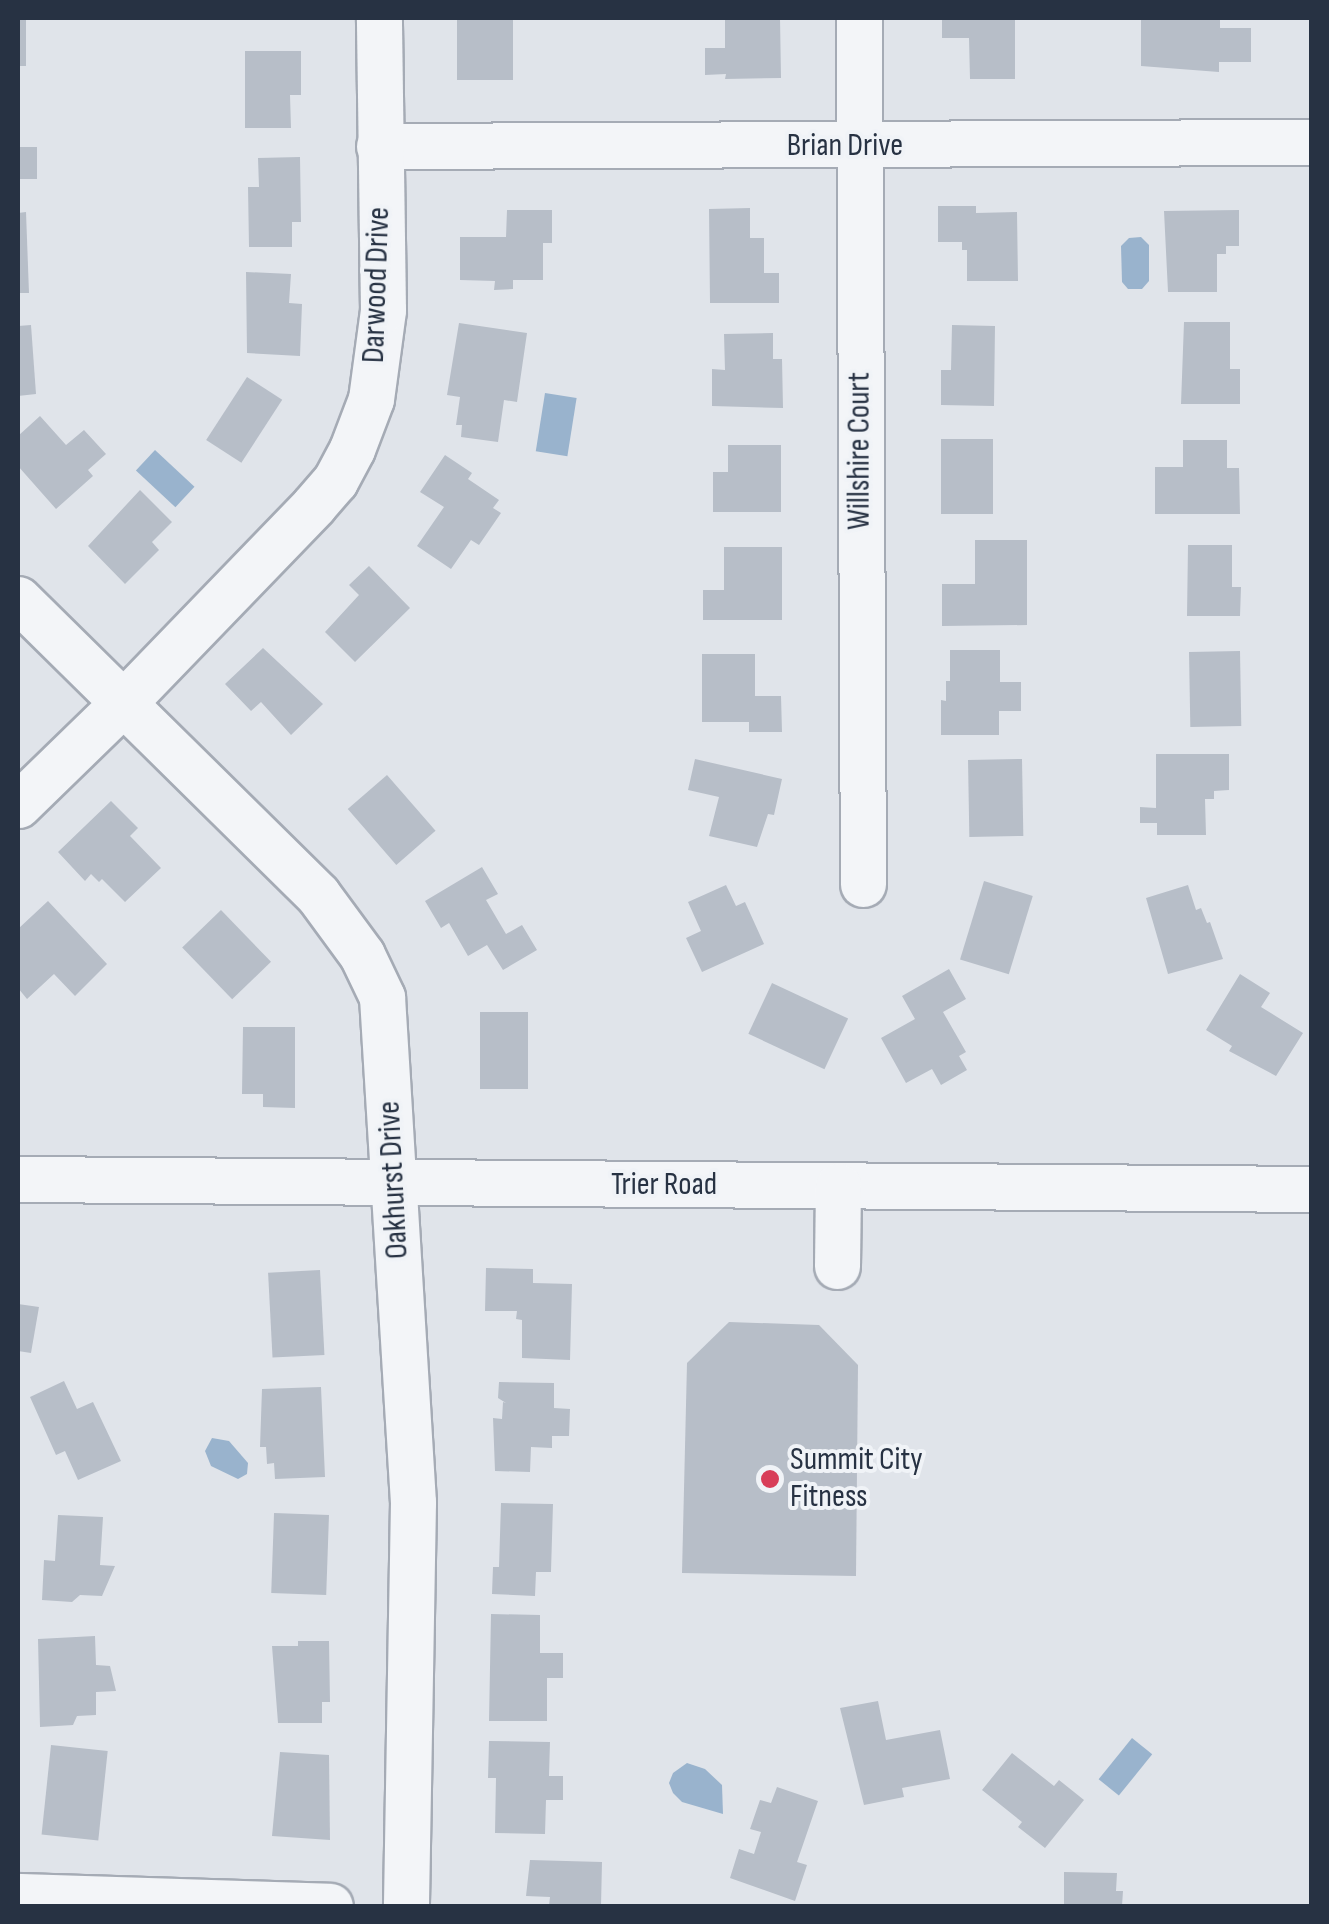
<!DOCTYPE html>
<html>
<head>
<meta charset="utf-8">
<style>
	body { margin:0 }
	#map { position:relative; width:1329px; height:1924px; overflow:hidden; background:#e0e4ea; font-family:"Sofia Sans Condensed",sans-serif }
	div>[style] { position:absolute }
	[style*='--x'] { left:calc(var(--x)*1px); top:calc(var(--y)*1px); width:calc(var(--w)*1px); rotate:calc(var(--a)*1deg) }
	.water>* { inset:0; background:#99b3cd; transform-origin:0 0 }
	.building>* { inset:0; background:#b7bec8; transform-origin:0 0 }
	.roads { filter:drop-shadow(2px 0 #a5abb5) drop-shadow(-2px 0 #a5abb5) drop-shadow(0 2px #a5abb5) drop-shadow(0 -2px #a5abb5) }
	.minor>* { height:45px; margin:-22.5px; padding:0 22.5px; transform-origin:22.5px; border-radius:22.5px; background:#f3f5f8 }
	.dots>* { width:28px; height:28px; translate:-50% -50%; box-sizing:border-box; border:5px solid #f0f3f7; border-radius:50% }
	span { translate:-50% -50%; white-space:nowrap; text-align:center; line-height:1.15; -webkit-text-stroke:8px #f0f3f7; paint-order:stroke }
	.street-label { font-size:32px; color:#273243 }
	.poi-label { font-size:32px; color:#273243 }
	.left { translate:0 -50%; text-align:left }
	.frame { position:absolute; inset:0; border:20px solid #273243; pointer-events:none }
</style>
</head>
<body>
<div id="map">
	<div class="water">
		<div style="clip-path:polygon(1141px 237px,1149px 245px,1149px 281px,1142px 289px,1128px 289px,1122px 282px,1121px 246px,1129px 238px)"></div>
		<div style="left:545px;top:393px;width:32px;height:59px;rotate:9deg"></div>
		<div style="left:155px;top:450px;width:54px;height:28px;rotate:43deg"></div>
		<div style="clip-path:polygon(212px 1438px,229px 1441px,248px 1463px,247px 1474px,238px 1479px,211px 1466px,205px 1451px)"></div>
		<div style="left:1132px;top:1738px;width:26px;height:53px;rotate:39deg"></div>
		<div style="clip-path:polygon(687px 1763px,705px 1769px,722px 1785px,723px 1814px,682px 1802px,673px 1793px,669px 1783px,673px 1773px)"></div>
	</div>
	<div class="building">
		<div style="left:18px;top:18px;width:8px;height:48px"></div>
		<div style="left:457px;top:18px;width:56px;height:62px"></div>
		<div style="clip-path:polygon(725px 18px,780px 18px,781px 78px,725px 79px,726px 74px,705px 75px,705px 48px,725px 48px)"></div>
		<div style="clip-path:polygon(942px 18px,1015px 18px,1015px 79px,970px 79px,969px 38px,942px 38px)"></div>
		<div style="clip-path:polygon(1141px 18px,1220px 18px,1220px 28px,1251px 28px,1251px 62px,1219px 62px,1219px 72px,1141px 66px)"></div>
		<div style="clip-path:polygon(245px 51px,301px 51px,301px 95px,290px 95px,291px 128px,245px 128px)"></div>
		<div style="left:18px;top:147px;width:19px;height:32px"></div>
		<div style="clip-path:polygon(300px 157px,301px 222px,292px 222px,292px 247px,249px 247px,248px 187px,259px 187px,258px 158px)"></div>
		<div style="clip-path:polygon(938px 206px,976px 206px,976px 213px,1017px 212px,1018px 281px,967px 281px,967px 250px,962px 250px,962px 242px,938px 242px)"></div>
		<div style="clip-path:polygon(750px 208px,750px 238px,764px 238px,764px 273px,779px 273px,779px 303px,710px 303px,709px 209px)"></div>
		<div style="clip-path:polygon(507px 210px,552px 210px,552px 243px,543px 243px,543px 280px,513px 280px,513px 289px,494px 290px,495px 281px,460px 280px,460px 237px,506px 237px)"></div>
		<div style="clip-path:polygon(1239px 210px,1239px 246px,1226px 246px,1226px 254px,1217px 254px,1217px 292px,1168px 292px,1164px 211px)"></div>
		<div style="clip-path:polygon(26px 212px,29px 293px,18px 293px,18px 213px)"></div>
		<div style="clip-path:polygon(246px 272px,291px 274px,289px 303px,302px 304px,300px 356px,247px 353px)"></div>
		<div style="clip-path:polygon(1184px 322px,1230px 322px,1230px 369px,1240px 369px,1240px 404px,1181px 404px)"></div>
		<div style="clip-path:polygon(459px 323px,527px 333px,517px 402px,504px 400px,498px 442px,461px 437px,462px 425px,456px 425px,460px 397px,447px 395px)"></div>
		<div style="clip-path:polygon(31px 325px,36px 394px,18px 396px,18px 326px)"></div>
		<div style="clip-path:polygon(952px 325px,995px 326px,994px 406px,941px 405px,941px 370px,951px 370px)"></div>
		<div style="clip-path:polygon(773px 333px,773px 359px,782px 359px,783px 408px,712px 406px,712px 369px,725px 370px,724px 334px)"></div>
		<div style="left:247px;top:377px;width:42px;height:75px;rotate:33deg"></div>
		<div style="clip-path:polygon(40px 416px,66px 445px,84px 430px,106px 454px,88px 470px,93px 476px,56px 509px,18px 466px,18px 436px)"></div>
		<div style="left:941px;top:439px;width:52px;height:75px"></div>
		<div style="clip-path:polygon(1183px 440px,1227px 440px,1227px 468px,1239px 468px,1240px 514px,1155px 514px,1155px 467px,1183px 467px)"></div>
		<div style="clip-path:polygon(728px 445px,781px 445px,781px 512px,713px 512px,713px 472px,728px 472px)"></div>
		<div style="clip-path:polygon(445px 455px,472px 473px,468px 479px,499px 500px,493px 508px,501px 513px,479px 545px,471px 540px,451px 569px,417px 546px,444px 507px,420px 492px)"></div>
		<div style="clip-path:polygon(140px 490px,172px 522px,152px 542px,159px 550px,125px 584px,88px 546px)"></div>
		<div style="clip-path:polygon(975px 540px,1027px 540px,1027px 625px,942px 626px,942px 584px,975px 584px)"></div>
		<div style="clip-path:polygon(1188px 545px,1232px 545px,1232px 587px,1241px 587px,1240px 616px,1187px 616px)"></div>
		<div style="clip-path:polygon(724px 547px,782px 547px,782px 620px,703px 620px,703px 590px,724px 590px)"></div>
		<div style="clip-path:polygon(369px 566px,410px 608px,355px 662px,325px 632px,359px 595px,349px 585px)"></div>
		<div style="clip-path:polygon(263px 648px,323px 704px,291px 735px,261px 702px,251px 711px,225px 684px)"></div>
		<div style="clip-path:polygon(950px 650px,1000px 650px,1000px 682px,1021px 682px,1021px 711px,999px 711px,999px 735px,941px 735px,941px 700px,946px 701px,946px 681px,950px 681px)"></div>
		<div style="left:1240px;top:651px;width:75px;height:51px;rotate:89deg"></div>
		<div style="clip-path:polygon(702px 654px,755px 654px,755px 696px,781px 696px,782px 732px,749px 732px,749px 722px,702px 722px)"></div>
		<div style="clip-path:polygon(1156px 754px,1229px 754px,1229px 790px,1214px 791px,1214px 799px,1205px 799px,1206px 835px,1157px 835px,1157px 823px,1140px 823px,1140px 807px,1156px 808px)"></div>
		<div style="clip-path:polygon(695px 759px,782px 779px,774px 815px,768px 814px,757px 847px,709px 836px,719px 797px,688px 790px)"></div>
		<div style="left:1022px;top:759px;width:77px;height:54px;rotate:89deg"></div>
		<div style="left:387px;top:775px;width:74px;height:52px;rotate:49deg"></div>
		<div style="clip-path:polygon(111px 801px,138px 828px,130px 836px,161px 868px,125px 902px,102px 879px,99px 882px,91px 874px,85px 881px,58px 852px)"></div>
		<div style="clip-path:polygon(482px 867px,498px 894px,486px 900px,506px 934px,522px 925px,537px 950px,503px 970px,487px 945px,468px 956px,449px 923px,441px 928px,425px 901px)"></div>
		<div style="left:984px;top:881px;width:51px;height:82px;rotate:17deg"></div>
		<div style="clip-path:polygon(726px 885px,736px 906px,745px 902px,764px 944px,702px 972px,686px 938px,701px 931px,688px 902px)"></div>
		<div style="clip-path:polygon(1188px 885px,1196px 910px,1201px 908px,1207px 923px,1210px 922px,1223px 959px,1168px 974px,1146px 898px)"></div>
		<div style="clip-path:polygon(48px 901px,107px 964px,75px 996px,54px 974px,27px 999px,18px 988px,18px 929px)"></div>
		<div style="left:221px;top:910px;width:72px;height:54px;rotate:46deg"></div>
		<div style="clip-path:polygon(949px 969px,966px 999px,943px 1012px,966px 1052px,959px 1056px,967px 1070px,941px 1085px,932px 1069px,906px 1083px,881px 1038px,915px 1019px,902px 996px)"></div>
		<div style="clip-path:polygon(1240px 974px,1270px 993px,1261px 1007px,1303px 1033px,1276px 1076px,1229px 1051px,1232px 1046px,1206px 1030px)"></div>
		<div style="left:772px;top:983px;width:84px;height:56px;rotate:25deg"></div>
		<div style="left:480px;top:1012px;width:48px;height:77px"></div>
		<div style="clip-path:polygon(243px 1027px,295px 1027px,295px 1108px,263px 1107px,263px 1094px,242px 1094px)"></div>
		<div style="clip-path:polygon(486px 1268px,533px 1269px,533px 1283px,572px 1284px,570px 1360px,522px 1358px,522px 1320px,516px 1319px,517px 1311px,485px 1311px)"></div>
		<div style="left:320px;top:1270px;width:85px;height:52px;rotate:87deg"></div>
		<div style="clip-path:polygon(18px 1304px,39px 1307px,31px 1353px,18px 1351px)"></div>
		<div style="clip-path:polygon(729px 1322px,819px 1325px,858px 1365px,856px 1576px,682px 1573px,687px 1363px)"></div>
		<div style="clip-path:polygon(64px 1381px,77px 1409px,93px 1402px,121px 1461px,78px 1480px,65px 1451px,56px 1455px,30px 1397px)"></div>
		<div style="clip-path:polygon(499px 1382px,554px 1383px,554px 1408px,570px 1409px,569px 1436px,552px 1436px,552px 1448px,531px 1447px,530px 1472px,495px 1471px,493px 1418px,502px 1419px,503px 1402px,506px 1403px,498px 1398px)"></div>
		<div style="clip-path:polygon(321px 1387px,325px 1477px,275px 1479px,274px 1463px,267px 1464px,266px 1447px,260px 1447px,262px 1389px)"></div>
		<div style="clip-path:polygon(501px 1503px,553px 1504px,551px 1572px,536px 1572px,535px 1596px,492px 1594px,493px 1567px,499px 1567px)"></div>
		<div style="clip-path:polygon(58px 1515px,103px 1517px,100px 1565px,115px 1566px,102px 1596px,80px 1595px,72px 1602px,42px 1600px,44px 1560px,55px 1561px)"></div>
		<div style="left:329px;top:1515px;width:80px;height:55px;rotate:92deg"></div>
		<div style="clip-path:polygon(491px 1614px,540px 1615px,540px 1653px,563px 1653px,563px 1678px,547px 1678px,547px 1721px,489px 1721px)"></div>
		<div style="clip-path:polygon(95px 1636px,96px 1665px,110px 1666px,116px 1691px,96px 1692px,96px 1715px,77px 1716px,73px 1725px,40px 1727px,38px 1639px)"></div>
		<div style="clip-path:polygon(298px 1641px,329px 1641px,330px 1702px,322px 1702px,322px 1723px,278px 1723px,272px 1646px,298px 1646px)"></div>
		<div style="clip-path:polygon(878px 1701px,886px 1740px,940px 1730px,950px 1779px,902px 1788px,904px 1797px,864px 1805px,840px 1708px)"></div>
		<div style="clip-path:polygon(489px 1741px,550px 1742px,549px 1776px,563px 1776px,563px 1800px,546px 1800px,545px 1834px,495px 1833px,496px 1778px,488px 1778px)"></div>
		<div style="left:51px;top:1745px;width:57px;height:90px;rotate:6deg"></div>
		<div style="clip-path:polygon(280px 1752px,329px 1755px,330px 1840px,272px 1836px)"></div>
		<div style="clip-path:polygon(1012px 1753px,1054px 1786px,1059px 1780px,1084px 1800px,1045px 1848px,1018px 1827px,1022px 1822px,982px 1790px)"></div>
		<div style="clip-path:polygon(777px 1787px,818px 1801px,797px 1862px,807px 1865px,795px 1901px,730px 1878px,739px 1849px,754px 1854px,761px 1832px,750px 1829px,760px 1800px,771px 1803px)"></div>
		<div style="clip-path:polygon(530px 1860px,602px 1862px,601px 1906px,549px 1906px,550px 1897px,526px 1896px)"></div>
		<div style="clip-path:polygon(1064px 1872px,1117px 1873px,1116px 1891px,1123px 1891px,1122px 1906px,1064px 1906px)"></div>
	</div>
	<div class="roads">
		<div class="minor">
			<div style="--x:859;--y:18;--w:866;--a:89.74"></div>
			<div style="--x:379;--y:146;--w:933;--a:-0.25"></div>
			<div style="--x:18;--y:599;--w:421;--a:44.6"></div>
			<div style="--x:318;--y:895;--w:74;--a:53.7"></div>
			<div style="--x:362;--y:955;--w:47;--a:64.5"></div>
			<div style="--x:382;--y:997;--w:506;--a:86.49"></div>
			<div style="--x:413;--y:1502;--w:404;--a:91"></div>
			<div style="--x:18;--y:805;--w:149;--a:-44.2"></div>
			<div style="--x:125;--y:701;--w:272;--a:-46"></div>
			<div style="--x:314;--y:505;--w:32;--a:-49"></div>
			<div style="--x:335;--y:481;--w:36;--a:-62"></div>
			<div style="--x:352;--y:449;--w:53;--a:-69.2"></div>
			<div style="--x:371;--y:399;--w:90;--a:-82.3"></div>
			<div style="--x:383;--y:310;--w:292;--a:-90.8"></div>
			<div style="--x:18;--y:1179;--w:1294;--a:0.44"></div>
			<div style="--x:837;--y:1266;--w:80;--a:-89.3"></div>
			<div style="--x:18;--y:1896;--w:312;--a:1.8"></div>
		</div>
	</div>
	<div class="dots">
		<div style="left:770px;top:1479px;background:#d83d58"></div>
	</div>
	<div class="street-label">
		<span style="left:845px;top:146px">Brian Drive</span>
		<span style="left:377px;top:285px;rotate:-88deg">Darwood Drive</span>
		<span style="left:860px;top:451px;rotate:-90deg">Willshire Court</span>
		<span style="left:394px;top:1180px;rotate:-93deg">Oakhurst Drive</span>
		<span style="left:664px;top:1185px">Trier Road</span>
	</div>
	<div class="poi-label">
		<span class="left" style="left:790px;top:1479px">Summit City<br>Fitness</span>
	</div>
	<div class="frame"></div>
</div>
</body>
</html>
